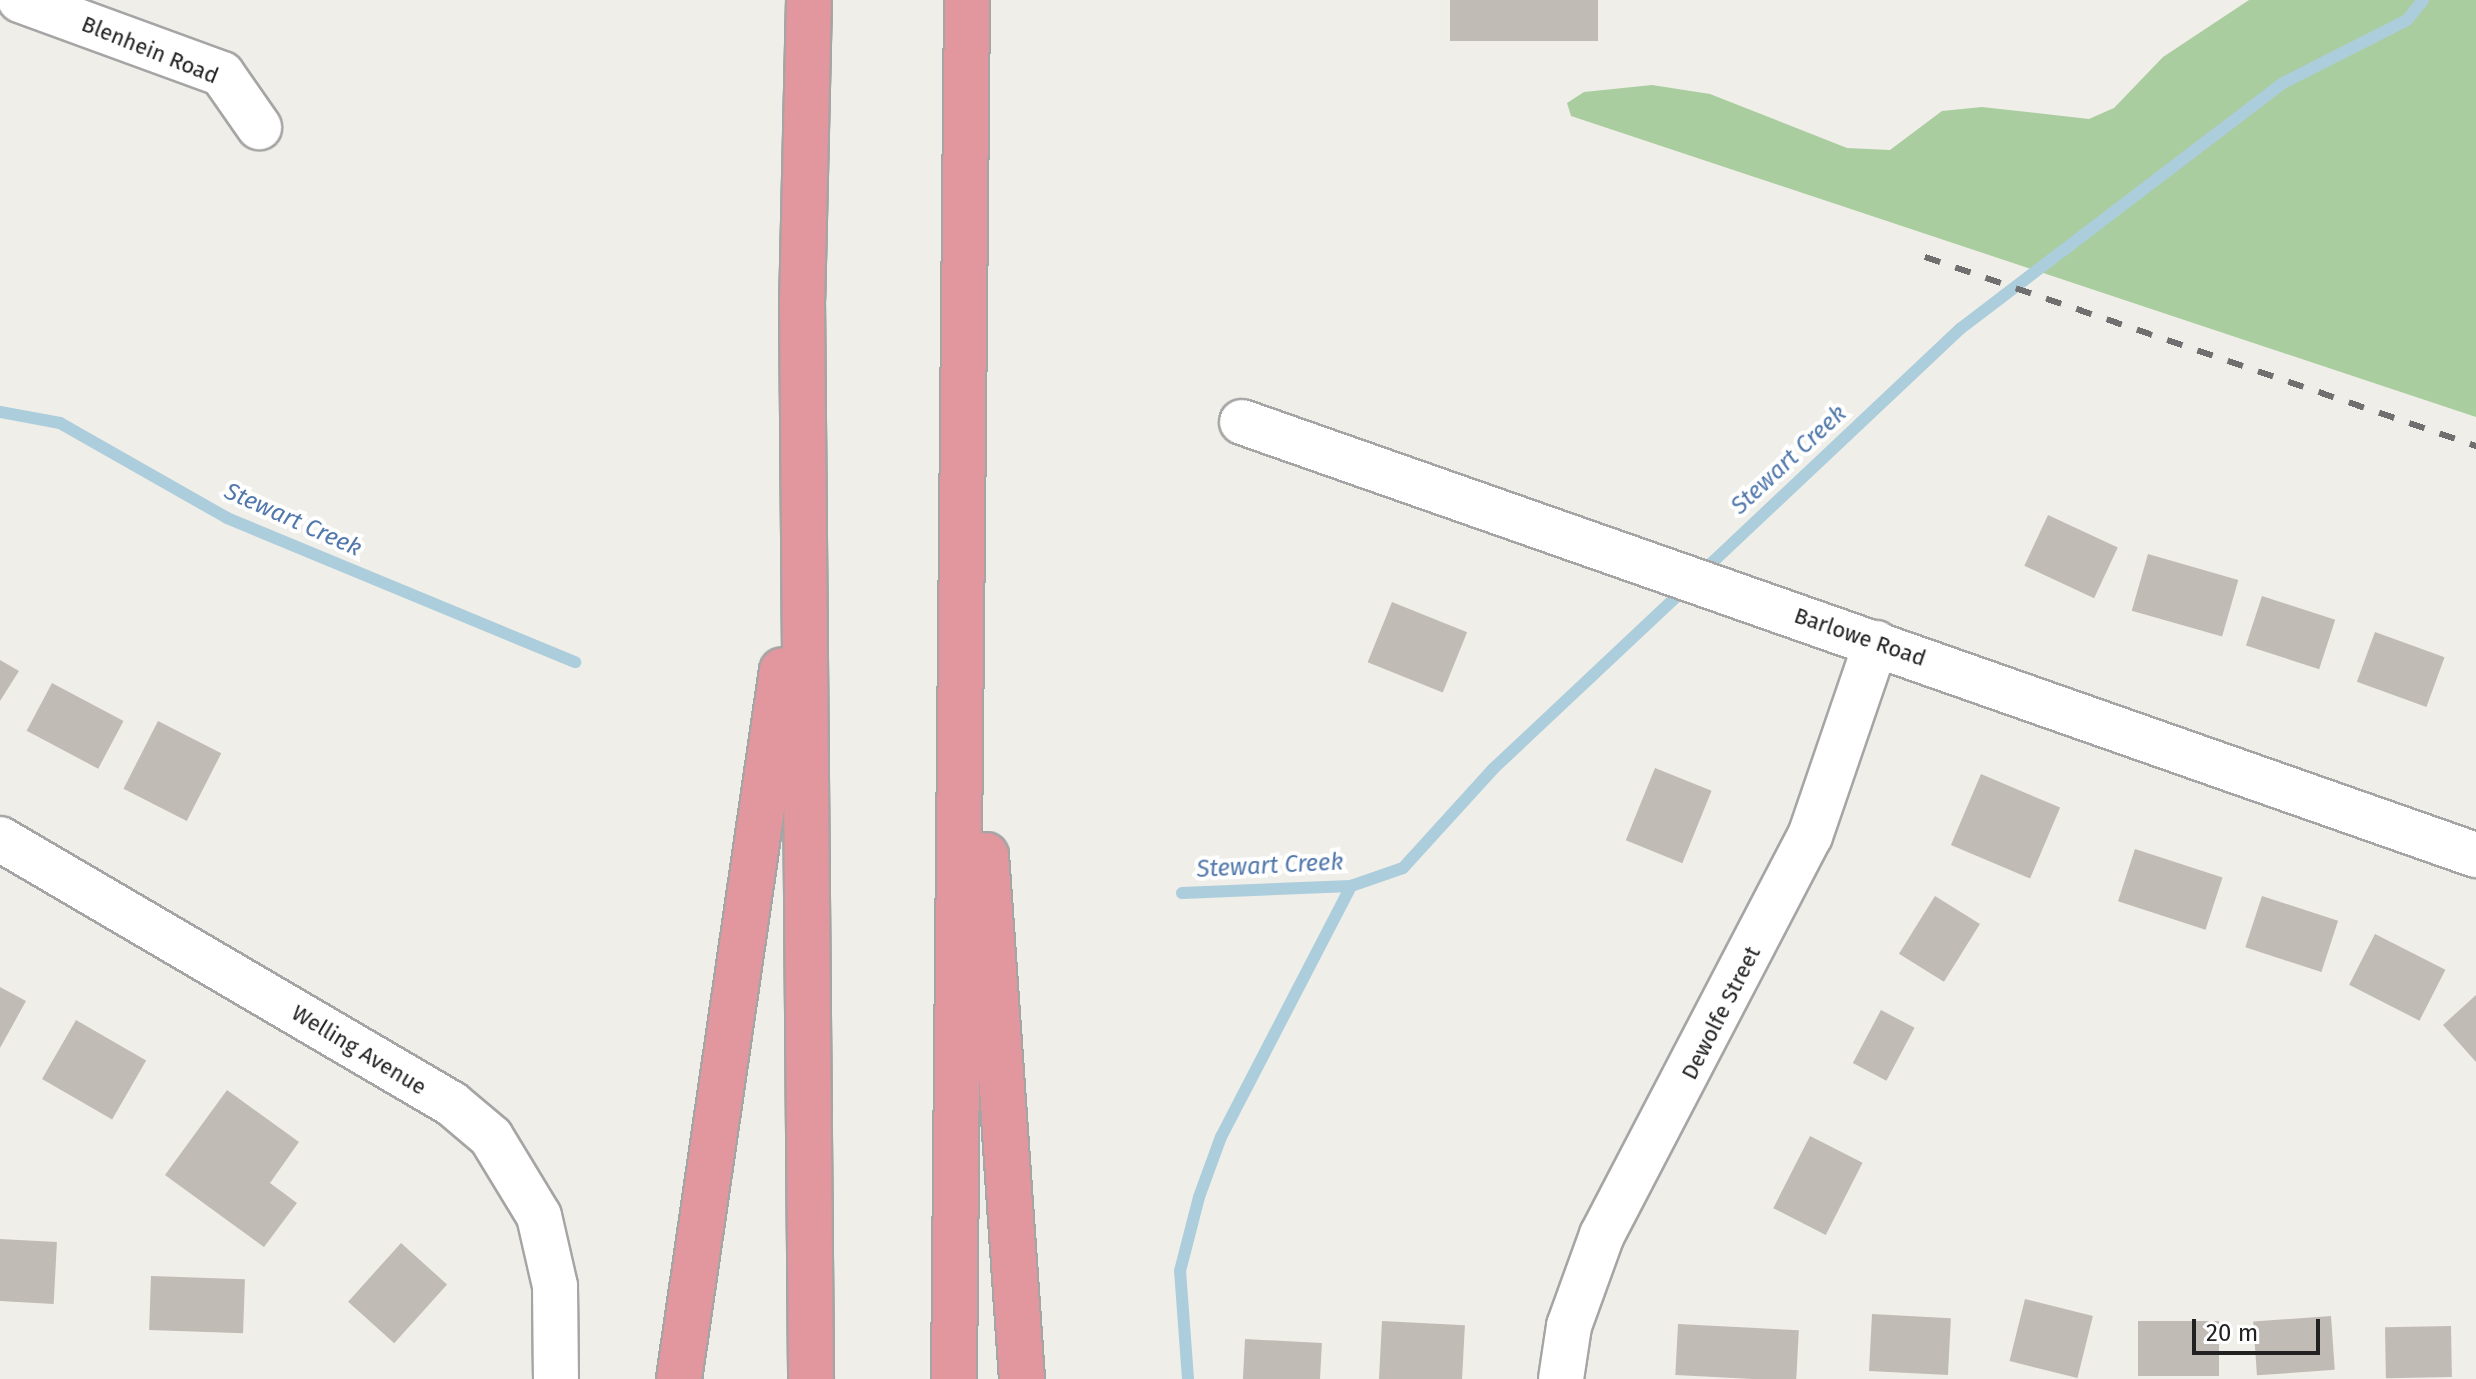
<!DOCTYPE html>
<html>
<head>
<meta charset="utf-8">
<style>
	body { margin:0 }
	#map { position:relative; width:2476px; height:1379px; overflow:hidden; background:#f0eee8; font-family:"Fira Sans",sans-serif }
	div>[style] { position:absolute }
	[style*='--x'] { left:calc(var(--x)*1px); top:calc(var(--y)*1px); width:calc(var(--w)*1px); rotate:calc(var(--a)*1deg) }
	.forest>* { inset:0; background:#aacda0 }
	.stream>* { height:12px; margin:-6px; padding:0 6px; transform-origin:6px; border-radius:6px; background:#accddb }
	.building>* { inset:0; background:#c1bbb5; transform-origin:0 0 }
	.roads { filter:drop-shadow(2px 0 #a5a5a5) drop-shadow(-2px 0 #a5a5a5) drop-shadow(0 2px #a5a5a5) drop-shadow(0 -2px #a5a5a5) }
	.street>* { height:44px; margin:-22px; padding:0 22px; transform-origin:22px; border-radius:22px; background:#fff }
	.highway>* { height:44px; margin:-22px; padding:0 22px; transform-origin:22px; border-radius:22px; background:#e2969e }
	.rail>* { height:6px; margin-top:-3px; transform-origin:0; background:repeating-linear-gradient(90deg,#6f6f6f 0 16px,transparent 0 32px) }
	span { translate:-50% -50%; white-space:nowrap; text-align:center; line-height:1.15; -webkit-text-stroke:8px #fff; paint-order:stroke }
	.street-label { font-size:22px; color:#212121 }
	.water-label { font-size:24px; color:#5278ab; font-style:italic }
	.scale { position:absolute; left:2192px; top:1319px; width:128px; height:36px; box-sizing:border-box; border:4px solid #212121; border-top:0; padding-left:10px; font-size:24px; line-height:28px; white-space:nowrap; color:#212121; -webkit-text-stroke:6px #fff; paint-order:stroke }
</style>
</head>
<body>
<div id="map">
	<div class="forest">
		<div style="clip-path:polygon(2249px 0,2476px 0,2476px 417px,1571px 116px,1567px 103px,1584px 92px,1652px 85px,1710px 94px,1847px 148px,1890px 150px,1942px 111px,1982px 107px,2089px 119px,2114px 108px,2163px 57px)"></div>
	</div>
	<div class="stream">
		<div style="--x:0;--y:412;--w:61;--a:10.4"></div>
		<div style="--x:60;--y:423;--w:192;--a:29.6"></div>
		<div style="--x:227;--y:518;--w:377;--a:22.5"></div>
		<div style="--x:1701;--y:573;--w:356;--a:-43.3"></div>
		<div style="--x:1960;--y:329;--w:406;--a:-37.3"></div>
		<div style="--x:2283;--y:83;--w:139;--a:-26.9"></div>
		<div style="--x:2407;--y:20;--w:26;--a:-51"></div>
		<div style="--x:1182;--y:893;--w:169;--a:-2.4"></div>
		<div style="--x:1351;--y:886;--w:55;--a:-19.1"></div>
		<div style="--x:1403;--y:868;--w:134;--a:-47.7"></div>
		<div style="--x:1493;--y:769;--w:267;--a:-43.2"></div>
		<div style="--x:1188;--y:1379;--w:108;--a:-94.2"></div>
		<div style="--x:1180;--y:1271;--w:76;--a:-75.6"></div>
		<div style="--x:1199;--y:1197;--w:64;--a:-69.9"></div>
		<div style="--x:1221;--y:1137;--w:283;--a:-62.6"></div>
	</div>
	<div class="building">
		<div style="left:1450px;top:0;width:148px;height:41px"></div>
		<div style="left:2048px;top:515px;width:77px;height:56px;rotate:25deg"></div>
		<div style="left:2148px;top:554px;width:94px;height:59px;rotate:16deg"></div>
		<div style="left:2262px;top:596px;width:77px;height:52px;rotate:18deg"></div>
		<div style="left:1392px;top:602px;width:81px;height:65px;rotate:22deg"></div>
		<div style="left:2375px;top:632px;width:74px;height:53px;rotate:20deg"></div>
		<div style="clip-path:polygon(0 660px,19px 671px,0 701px)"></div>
		<div style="left:52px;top:683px;width:81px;height:54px;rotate:28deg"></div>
		<div style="left:158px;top:721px;width:71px;height:76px;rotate:27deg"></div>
		<div style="left:1655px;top:768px;width:61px;height:78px;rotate:22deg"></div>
		<div style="left:1981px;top:774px;width:86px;height:77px;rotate:23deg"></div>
		<div style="left:2135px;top:849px;width:92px;height:55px;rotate:18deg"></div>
		<div style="left:1935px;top:896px;width:53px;height:68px;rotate:32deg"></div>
		<div style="left:2262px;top:896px;width:80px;height:54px;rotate:18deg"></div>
		<div style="left:2375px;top:934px;width:79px;height:57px;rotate:27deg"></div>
		<div style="clip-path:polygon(0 987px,26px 1001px,0 1048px)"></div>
		<div style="clip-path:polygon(2476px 995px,2476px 1062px,2443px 1025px)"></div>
		<div style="left:1881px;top:1010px;width:38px;height:60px;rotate:28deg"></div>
		<div style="left:76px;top:1020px;width:81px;height:68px;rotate:30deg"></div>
		<div style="clip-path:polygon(227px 1090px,299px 1142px,270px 1183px,297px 1203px,264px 1247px,165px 1175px)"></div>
		<div style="left:1810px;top:1136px;width:59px;height:81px;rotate:27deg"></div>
		<div style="left:0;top:1239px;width:57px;height:62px;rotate:3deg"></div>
		<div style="left:401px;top:1243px;width:62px;height:79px;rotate:42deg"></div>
		<div style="left:151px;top:1276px;width:94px;height:54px;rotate:2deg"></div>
		<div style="left:2025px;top:1299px;width:70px;height:64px;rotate:14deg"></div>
		<div style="left:1872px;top:1314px;width:79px;height:57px;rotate:3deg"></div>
		<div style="left:2331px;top:1316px;width:54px;height:78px;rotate:86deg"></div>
		<div style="left:1382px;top:1321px;width:83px;height:58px;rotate:3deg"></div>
		<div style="left:2138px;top:1321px;width:81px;height:55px"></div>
		<div style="left:1678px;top:1324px;width:121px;height:51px;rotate:3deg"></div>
		<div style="left:2451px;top:1326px;width:51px;height:66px;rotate:89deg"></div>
		<div style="left:1245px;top:1339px;width:77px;height:40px;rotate:3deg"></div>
	</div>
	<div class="roads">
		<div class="street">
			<div style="--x:20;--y:0;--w:215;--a:20.1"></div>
			<div style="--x:222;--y:74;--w:65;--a:55.1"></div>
			<div style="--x:1242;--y:422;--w:1308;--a:19.34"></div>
			<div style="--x:0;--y:839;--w:524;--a:30.38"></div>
			<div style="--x:452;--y:1104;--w:51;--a:40.2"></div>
			<div style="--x:491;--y:1137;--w:92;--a:58.7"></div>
			<div style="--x:539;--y:1216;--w:72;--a:77.1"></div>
			<div style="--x:555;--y:1286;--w:93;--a:89.4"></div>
			<div style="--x:1561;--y:1379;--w:54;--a:-81.4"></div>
			<div style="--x:1569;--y:1326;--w:97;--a:-70.1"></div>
			<div style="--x:1602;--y:1235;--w:450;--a:-62.5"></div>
			<div style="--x:1810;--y:836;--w:204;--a:-71.1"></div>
		</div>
		<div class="highway">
			<div style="--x:809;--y:0;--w:298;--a:91.3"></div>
			<div style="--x:802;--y:298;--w:1081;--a:89.52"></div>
			<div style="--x:986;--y:855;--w:525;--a:86.07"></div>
			<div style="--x:679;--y:1379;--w:716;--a:-81.73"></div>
			<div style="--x:954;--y:1379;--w:1379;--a:-89.46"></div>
		</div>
	</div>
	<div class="rail">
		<div style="--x:1925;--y:257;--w:583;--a:18.93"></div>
	</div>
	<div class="street-label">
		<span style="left:150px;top:50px;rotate:22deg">Blenhein Road</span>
		<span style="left:1860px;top:637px;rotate:19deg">Barlowe Road</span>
		<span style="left:1721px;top:1013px;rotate:-63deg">Dewolfe Street</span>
		<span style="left:359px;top:1050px;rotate:31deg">Welling Avenue</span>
	</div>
	<div class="water-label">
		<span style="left:1789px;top:460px;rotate:-43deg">Stewart Creek</span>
		<span style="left:293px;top:520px;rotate:24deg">Stewart Creek</span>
		<span style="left:1270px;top:866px;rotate:-3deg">Stewart Creek</span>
	</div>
	<div class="scale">20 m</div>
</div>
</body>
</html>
